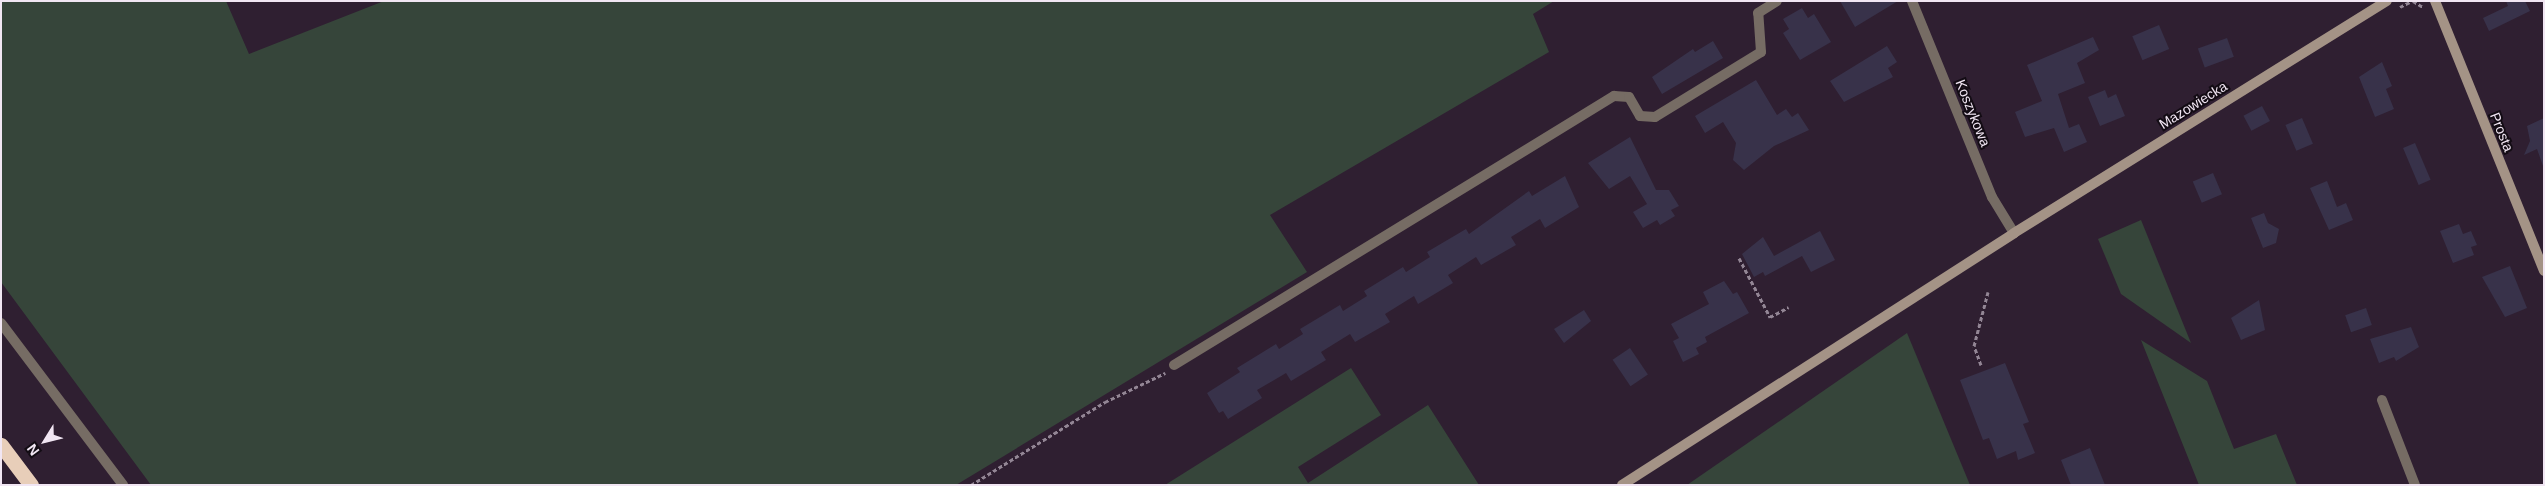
<!DOCTYPE html>
<html>
<head>
<meta charset="utf-8">
<style>
	body { margin:0 }
	#map { position:relative; width:2545px; height:486px; overflow:hidden; background:#2f1f31; font-family:Arial,sans-serif }
	div>[style] { position:absolute }
	[style*='--x'] { left:calc(var(--x)*1px); top:calc(var(--y)*1px); width:calc(var(--w)*1px); rotate:calc(var(--a)*1deg) }
	.green>* { inset:0; background:#36453a }
	.building>* { inset:0; background:#38324a; transform-origin:0 0 }
	.path>* { height:3px; margin-top:-1.5px; transform-origin:0; background:repeating-linear-gradient(90deg,#938695 0 4px,transparent 0 6.5px) }
	.lane>* { height:10px; margin:-5px; padding:0 5px; transform-origin:5px; border-radius:5px; background:#766c64 }
	.street>* { height:10px; margin:-5px; padding:0 5px; transform-origin:5px; border-radius:5px; background:#766c64 }
	.secondary>* { height:10px; margin:-5px; padding:0 5px; transform-origin:5px; border-radius:5px; background:#a49386 }
	.highway>* { height:15px; margin:-7.5px; padding:0 7.5px; transform-origin:7.5px; border-radius:7.5px; background:#e8ceb9 }
	span { translate:-50% -50%; white-space:nowrap; text-align:center; line-height:1.15; -webkit-text-stroke:4px #130c14; paint-order:stroke }
	.street-label { font-size:14px; color:#f1e6f3 }
	.frame { position:absolute; inset:0; border:2px solid #f1e6f3; pointer-events:none }
	.north { position:absolute; left:20px; top:416px; width:50px; height:50px; -webkit-text-stroke:4px #130c14; paint-order:stroke; rotate:234deg; font-size:14px; font-weight:700; line-height:20px; text-align:center; color:#f1e6f3 }
	.north::after { content:''; display:block; margin:auto; width:18px; height:22px; background:#f1e6f3; clip-path:polygon(50% 0,100% 100%,50% 72%,0 100%) }
</style>
</head>
<body>
<div id="map">
	<div class="green">
		<div style="clip-path:polygon(1px 1px,226px 1px,249px 54px,384px 1px,1554px 1px,1533px 14px,1549px 52px,1270px 215px,1307px 272px,956px 485px,151px 485px,1px 282px)"></div>
		<div style="clip-path:polygon(2141px 220px,2191px 343px,2121px 294px,2098px 239px)"></div>
		<div style="clip-path:polygon(1907px 333px,1970px 485px,1687px 485px)"></div>
		<div style="clip-path:polygon(2141px 340px,2207px 381px,2234px 449px,2276px 434px,2297px 485px,2199px 485px)"></div>
		<div style="clip-path:polygon(1351px 368px,1381px 415px,1298px 467px,1308px 483px,1428px 405px,1479px 485px,1165px 485px)"></div>
	</div>
	<div class="building">
		<div style="clip-path:polygon(1840px 1px,1898px 1px,1855px 27px)"></div>
		<div style="clip-path:polygon(2506px 1px,2525px 1px,2530px 11px,2489px 31px,2483px 18px,2508px 6px)"></div>
		<div style="clip-path:polygon(1802px 8px,1808px 18px,1814px 14px,1831px 42px,1800px 60px,1783px 33px,1789px 29px,1783px 19px)"></div>
		<div style="left:2159px;top:25px;width:26px;height:29px;rotate:67deg"></div>
		<div style="clip-path:polygon(2093px 37px,2099px 50px,2077px 63px,2085px 83px,2058px 94px,2069px 128px,2079px 124px,2087px 142px,2064px 152px,2054px 128px,2025px 137px,2015px 112px,2042px 101px,2027px 65px)"></div>
		<div style="left:2227px;top:38px;width:20px;height:31px;rotate:70deg"></div>
		<div style="clip-path:polygon(1713px 41px,1723px 58px,1662px 94px,1652px 77px,1693px 49px,1695px 52px)"></div>
		<div style="clip-path:polygon(1887px 46px,1897px 62px,1888px 68px,1893px 77px,1844px 102px,1830px 81px)"></div>
		<div style="clip-path:polygon(2382px 62px,2392px 86px,2386px 89px,2394px 109px,2375px 117px,2359px 77px)"></div>
		<div style="clip-path:polygon(1756px 80px,1777px 115px,1786px 109px,1792px 117px,1798px 113px,1809px 130px,1774px 146px,1744px 170px,1733px 160px,1736px 143px,1723px 122px,1705px 133px,1695px 116px)"></div>
		<div style="clip-path:polygon(2105px 90px,2108px 98px,2116px 94px,2125px 116px,2100px 126px,2088px 97px)"></div>
		<div style="left:2262px;top:106px;width:17px;height:21px;rotate:62deg"></div>
		<div style="left:2302px;top:118px;width:28px;height:18px;rotate:67deg"></div>
		<div style="clip-path:polygon(2544px 118px,2544px 166px,2543px 166px,2537px 149px,2524px 155px,2530px 141px,2527px 126px)"></div>
		<div style="clip-path:polygon(1630px 137px,1656px 190px,1669px 190px,1679px 206px,1671px 210px,1675px 216px,1660px 225px,1657px 220px,1643px 228px,1633px 212px,1647px 204px,1630px 176px,1609px 189px,1588px 163px)"></div>
		<div style="left:2415px;top:143px;width:40px;height:13px;rotate:67deg"></div>
		<div style="left:2213px;top:173px;width:23px;height:22px;rotate:67deg"></div>
		<div style="clip-path:polygon(1565px 176px,1579px 207px,1545px 228px,1540px 219px,1511px 237px,1516px 245px,1481px 265px,1476px 257px,1448px 275px,1453px 283px,1418px 304px,1414px 296px,1385px 314px,1390px 322px,1355px 342px,1350px 334px,1321px 352px,1326px 360px,1291px 381px,1286px 373px,1281px 376px,1257px 390px,1262px 398px,1228px 419px,1223px 411px,1219px 413px,1207px 393px,1240px 372px,1237px 368px,1276px 344px,1279px 349px,1303px 334px,1300px 329px,1340px 305px,1343px 311px,1367px 296px,1364px 291px,1403px 267px,1406px 272px,1430px 257px,1427px 252px,1466px 229px,1469px 234px,1529px 191px,1532px 196px)"></div>
		<div style="clip-path:polygon(2327px 181px,2337px 207px,2346px 203px,2353px 220px,2329px 230px,2310px 188px)"></div>
		<div style="clip-path:polygon(2264px 213px,2268px 223px,2279px 229px,2276px 243px,2263px 248px,2251px 218px)"></div>
		<div style="clip-path:polygon(2459px 224px,2463px 234px,2471px 231px,2477px 245px,2471px 247px,2474px 255px,2453px 263px,2440px 231px)"></div>
		<div style="clip-path:polygon(1820px 231px,1835px 260px,1811px 272px,1802px 256px,1765px 276px,1763px 272px,1754px 277px,1742px 254px,1763px 237px,1774px 256px)"></div>
		<div style="clip-path:polygon(2510px 266px,2527px 308px,2505px 317px,2482px 277px)"></div>
		<div style="clip-path:polygon(1724px 281px,1733px 294px,1737px 292px,1749px 313px,1705px 337px,1707px 342px,1696px 348px,1699px 354px,1683px 362px,1673px 341px,1679px 338px,1671px 324px,1709px 304px,1703px 292px)"></div>
		<div style="clip-path:polygon(2259px 300px,2265px 330px,2241px 340px,2231px 318px)"></div>
		<div style="left:2366px;top:308px;width:18px;height:22px;rotate:71deg"></div>
		<div style="clip-path:polygon(1584px 310px,1591px 321px,1564px 343px,1554px 329px)"></div>
		<div style="clip-path:polygon(2411px 327px,2419px 347px,2396px 361px,2394px 357px,2379px 363px,2370px 339px)"></div>
		<div style="left:1630px;top:348px;width:32px;height:21px;rotate:56deg"></div>
		<div style="clip-path:polygon(2005px 363px,2029px 422px,2023px 424px,2035px 453px,2018px 460px,2016px 451px,1997px 459px,1989px 438px,1983px 440px,1960px 380px)"></div>
		<div style="clip-path:polygon(2090px 448px,2105px 485px,2071px 485px,2061px 460px)"></div>
	</div>
	<div class="path">
		<div style="--x:2413;--y:1;--w:12;--a:31"></div>
		<div style="--x:2400;--y:7;--w:13;--a:-27"></div>
		<div style="--x:1739;--y:258;--w:67;--a:62.3"></div>
		<div style="--x:1770;--y:317;--w:21;--a:-28"></div>
		<div style="--x:1981;--y:365;--w:20;--a:-110"></div>
		<div style="--x:1974;--y:346;--w:56;--a:-75.5"></div>
		<div style="--x:971;--y:485;--w:158;--a:-31.8"></div>
		<div style="--x:1105;--y:402;--w:67;--a:-25.8"></div>
	</div>
	<div class="lane">
		<div style="--x:1174;--y:365;--w:516;--a:-31.44"></div>
		<div style="--x:1614;--y:96;--w:15;--a:4"></div>
		<div style="--x:1629;--y:97;--w:22;--a:60"></div>
		<div style="--x:1640;--y:116;--w:15;--a:4"></div>
		<div style="--x:1655;--y:117;--w:124;--a:-31.5"></div>
		<div style="--x:1761;--y:52;--w:39;--a:-94"></div>
		<div style="--x:1758;--y:13;--w:22;--a:-32"></div>
		<div style="--x:2382;--y:400;--w:91;--a:68.8"></div>
	</div>
	<div class="street">
		<div style="--x:1912;--y:1;--w:212;--a:67.8"></div>
		<div style="--x:1992;--y:197;--w:42;--a:58.6"></div>
		<div style="--x:1;--y:323;--w:203;--a:53"></div>
	</div>
	<div class="secondary">
		<div style="--x:2435;--y:1;--w:291;--a:68"></div>
		<div style="--x:1622;--y:485;--w:466;--a:-32.7"></div>
		<div style="--x:2014;--y:233;--w:439;--a:-31.9"></div>
	</div>
	<div class="highway">
		<div style="--x:1;--y:445;--w:50;--a:53.1"></div>
	</div>
	<div class="street-label">
		<span style="left:2193px;top:105px;rotate:-32deg">Mazowiecka</span>
		<span style="left:1973px;top:113px;rotate:68deg">Koszykowa</span>
		<span style="left:2502px;top:132px;rotate:68deg">Prosta</span>
	</div>
	<div class="frame"></div>
	<div class="north">N</div>
</div>
</body>
</html>
